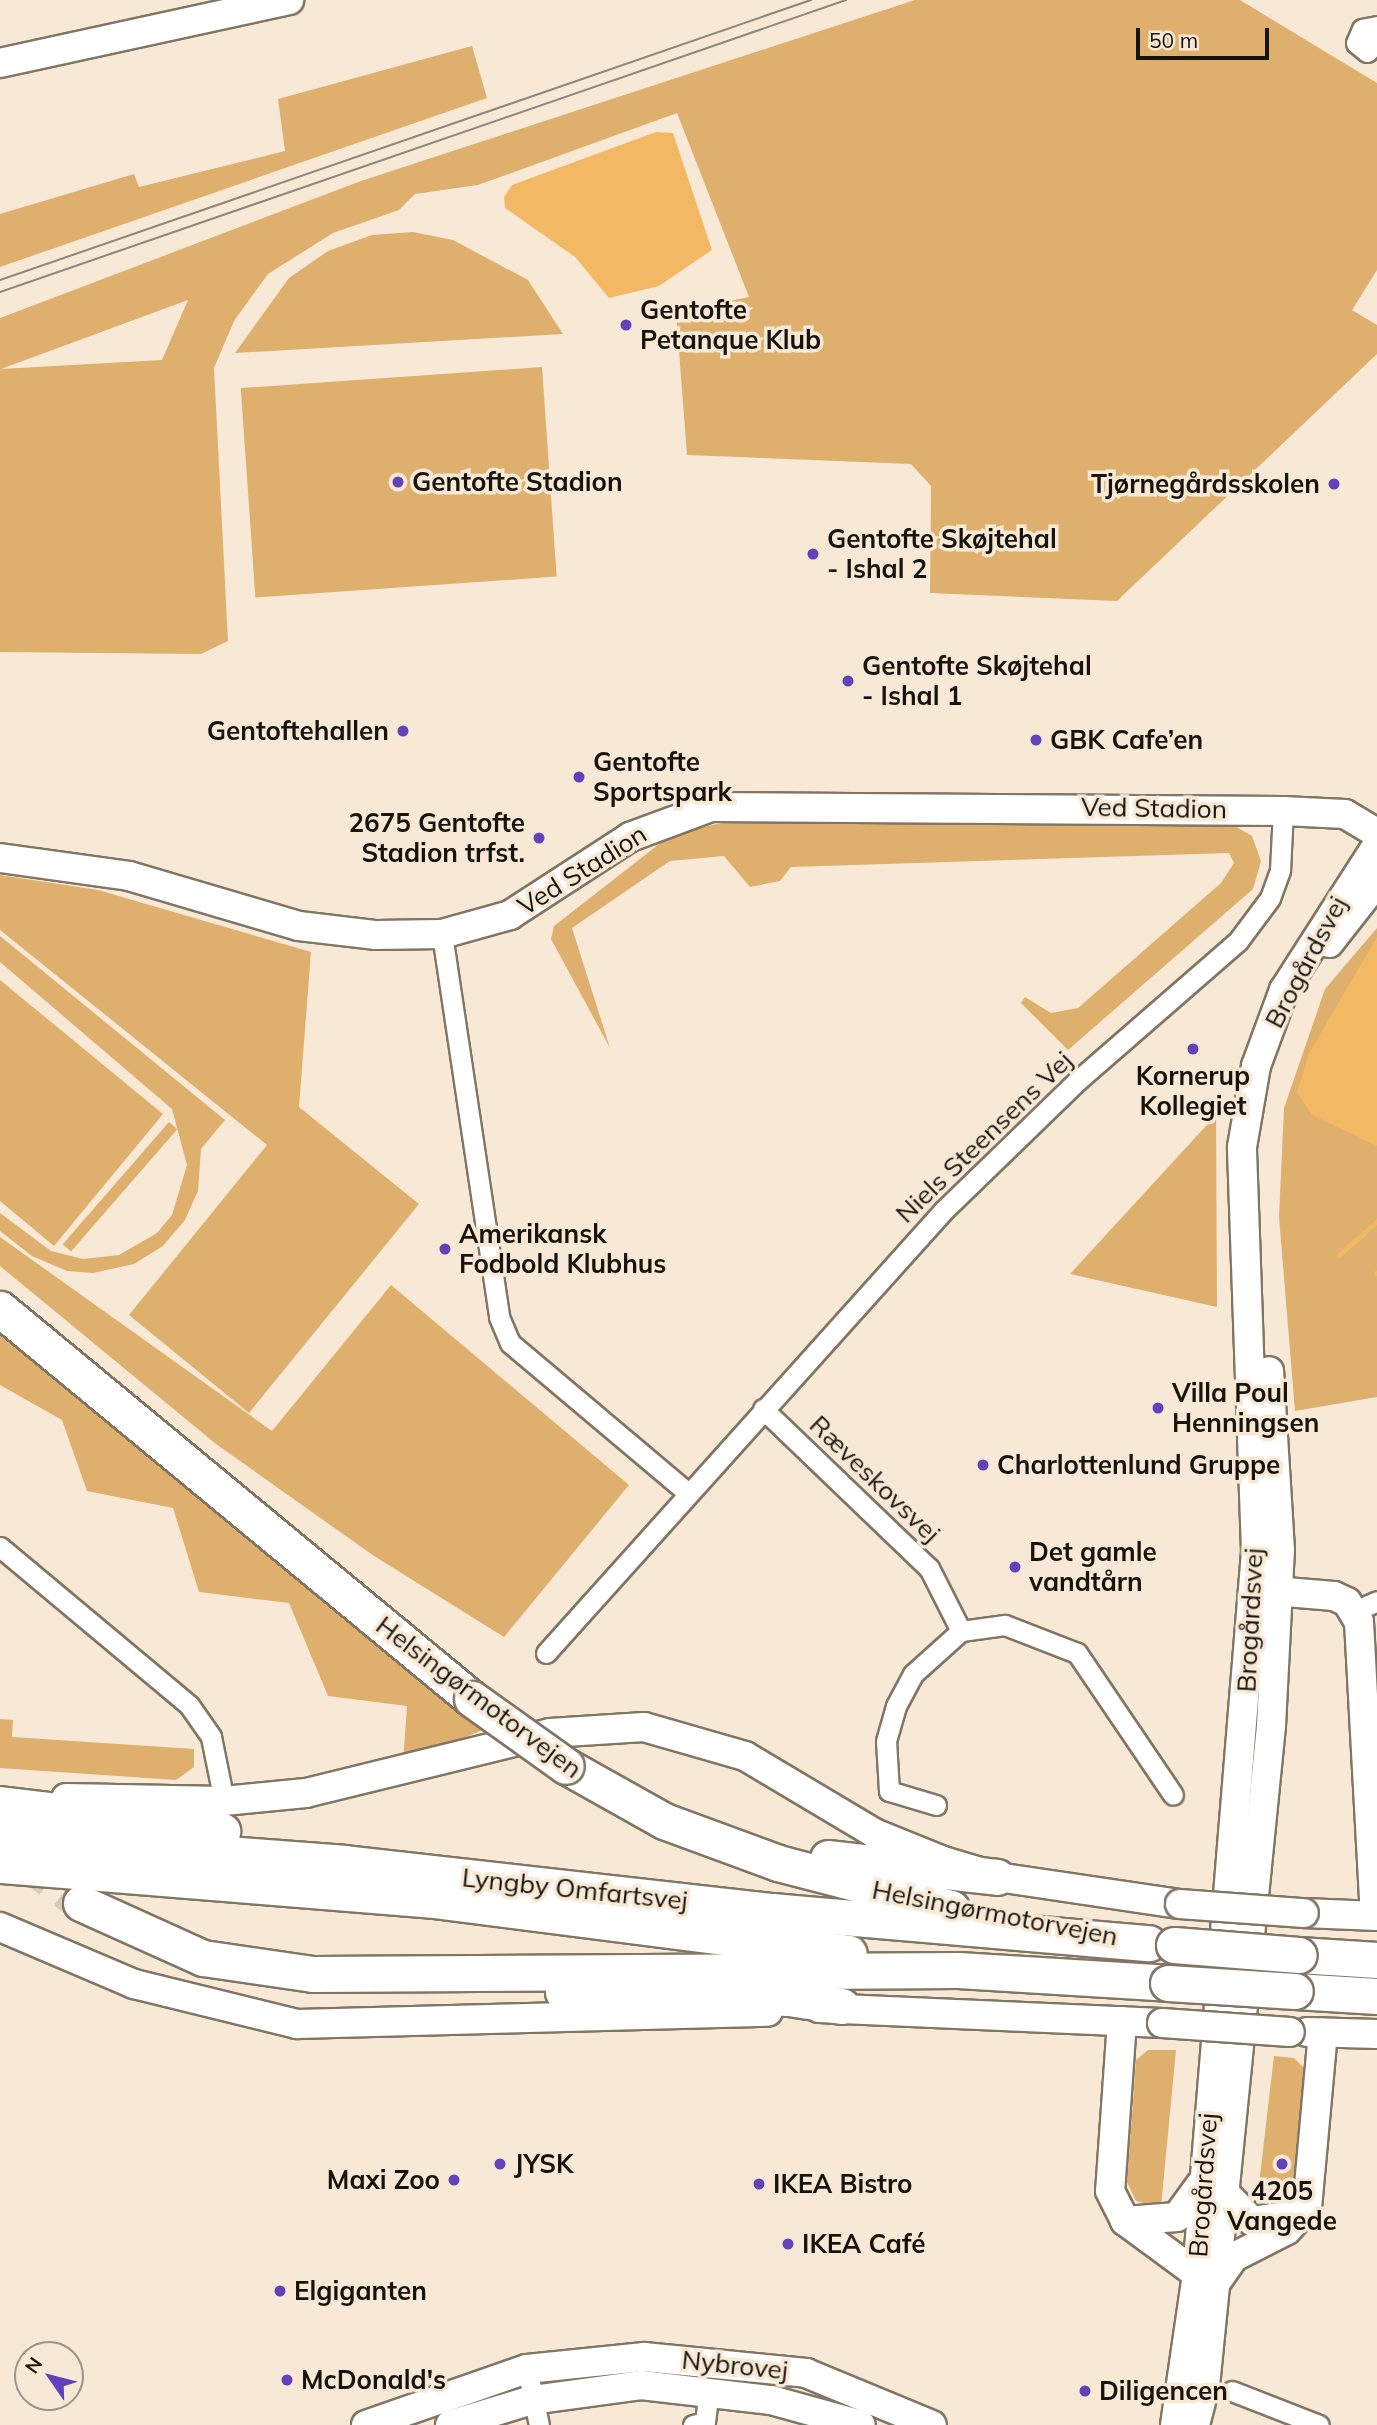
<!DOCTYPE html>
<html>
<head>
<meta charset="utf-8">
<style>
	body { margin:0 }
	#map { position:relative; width:1377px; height:2425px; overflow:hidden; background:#f7e9d6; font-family:Mulish,sans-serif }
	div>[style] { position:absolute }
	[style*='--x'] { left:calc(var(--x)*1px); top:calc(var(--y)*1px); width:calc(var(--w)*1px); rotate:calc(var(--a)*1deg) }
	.green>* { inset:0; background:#deaf6d; transform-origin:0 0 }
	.water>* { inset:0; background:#f2b864 }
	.stream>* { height:5px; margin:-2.5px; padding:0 2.5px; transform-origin:2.5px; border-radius:2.5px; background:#f2b864 }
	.highway-tunnel>* { height:35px; margin-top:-17.5px; transform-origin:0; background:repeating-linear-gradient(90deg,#d6c9b8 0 35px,transparent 0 53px) }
	.roads { filter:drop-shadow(2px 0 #817564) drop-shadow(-2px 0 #817564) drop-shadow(0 2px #817564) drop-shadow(0 -2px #817564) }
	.street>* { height:19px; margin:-9.5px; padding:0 9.5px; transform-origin:9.5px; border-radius:9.5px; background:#fff }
	.secondary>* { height:28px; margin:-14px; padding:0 14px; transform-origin:14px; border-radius:14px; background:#fff }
	.highway>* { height:35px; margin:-17.5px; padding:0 17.5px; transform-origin:17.5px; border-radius:17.5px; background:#fff }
	.tram>* { height:2px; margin:-1px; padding:0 1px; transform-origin:1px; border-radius:1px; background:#8f8679 }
	.bridges { filter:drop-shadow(2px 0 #817564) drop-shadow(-2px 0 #817564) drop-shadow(0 2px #817564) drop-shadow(0 -2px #817564) }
	.secondary-bridge>* { height:28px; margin:-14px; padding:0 14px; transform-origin:14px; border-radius:14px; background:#fff }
	.highway-bridge>* { height:35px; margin:-17.5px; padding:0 17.5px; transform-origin:17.5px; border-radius:17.5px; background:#fff }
	.dots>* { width:19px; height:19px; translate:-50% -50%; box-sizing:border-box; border:4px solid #f7e9d6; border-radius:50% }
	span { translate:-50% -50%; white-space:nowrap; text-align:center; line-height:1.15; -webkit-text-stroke:7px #f7e9d6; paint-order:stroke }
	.poi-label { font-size:26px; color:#18140d; font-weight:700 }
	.left { translate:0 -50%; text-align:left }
	.right { translate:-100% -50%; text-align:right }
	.street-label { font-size:26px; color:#18140d }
	.north { position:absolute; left:14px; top:2341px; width:70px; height:70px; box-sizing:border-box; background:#f7e9d6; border:2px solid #9e9486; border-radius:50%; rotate:305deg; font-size:19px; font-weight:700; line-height:28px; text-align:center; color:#18140d }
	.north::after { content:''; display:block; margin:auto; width:24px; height:32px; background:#6241b9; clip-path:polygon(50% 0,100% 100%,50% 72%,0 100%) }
	.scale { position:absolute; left:1136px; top:28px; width:133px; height:32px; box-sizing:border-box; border:4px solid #18140d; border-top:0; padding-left:9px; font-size:21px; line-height:24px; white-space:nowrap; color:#18140d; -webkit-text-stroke:5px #f7e9d6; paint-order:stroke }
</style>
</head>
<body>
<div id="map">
	<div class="green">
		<div style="clip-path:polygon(evenodd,915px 0,1240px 0,1377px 83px,1377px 270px,1352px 310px,1377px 325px,1377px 354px,1117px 601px,930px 593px,931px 486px,911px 464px,687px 455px,676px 312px,749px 297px,677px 113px,478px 185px,415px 194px,399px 210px,333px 233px,268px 274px,234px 321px,214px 368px,228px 641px,201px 654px,0 652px,0 318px,361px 181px,915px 0,188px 300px,162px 360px,1px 369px,188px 300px)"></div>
		<div style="clip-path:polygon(472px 46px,487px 98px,0 267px,0 214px,134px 174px,139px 187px,285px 151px,278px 99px)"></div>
		<div style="clip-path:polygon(413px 232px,453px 240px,528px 280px,563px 334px,235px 353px,289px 278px,328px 251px,372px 235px)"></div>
		<div style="left:542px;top:367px;width:210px;height:302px;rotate:86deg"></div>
		<div style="clip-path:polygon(749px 817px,1226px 821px,1252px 836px,1261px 861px,1253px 889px,1068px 1050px,1021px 1003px,1025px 997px,1051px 1013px,1078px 1008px,1221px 883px,1234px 863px,1229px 853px,791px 867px,780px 881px,750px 887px,724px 856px,670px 861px,572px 928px,610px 1048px,551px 939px,554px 926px,672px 834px)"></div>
		<div style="clip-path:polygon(0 875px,98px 890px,311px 952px,299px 1107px,419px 1204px,249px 1413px,129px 1315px,267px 1145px,0 930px)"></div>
		<div style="clip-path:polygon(1377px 928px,1377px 1397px,1295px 1411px,1279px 1217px,1284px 1108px,1325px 989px)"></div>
		<div style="clip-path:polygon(0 936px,225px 1120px,201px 1149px,198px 1191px,185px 1220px,163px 1246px,134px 1264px,93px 1273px,67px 1271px,32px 1256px,0 1231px,0 1213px,51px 1251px,83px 1259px,119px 1255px,157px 1233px,172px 1215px,187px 1165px,172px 1109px,0 962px)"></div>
		<div style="clip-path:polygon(0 980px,163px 1114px,54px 1246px,0 1201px)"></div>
		<div style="clip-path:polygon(1216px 1115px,1217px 1307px,1070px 1274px)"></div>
		<div style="left:169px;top:1122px;width:11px;height:162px;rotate:41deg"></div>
		<div style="clip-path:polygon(0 1237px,272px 1431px,391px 1285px,629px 1485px,504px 1637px,374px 1556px,216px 1444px,0 1266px)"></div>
		<div style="clip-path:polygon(0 1322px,487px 1728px,403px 1764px,407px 1706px,328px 1696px,289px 1603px,199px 1592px,173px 1508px,87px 1491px,62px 1420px,0 1385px)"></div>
		<div style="clip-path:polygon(0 1719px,13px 1720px,12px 1737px,194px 1749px,194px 1767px,176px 1780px,0 1768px)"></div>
		<div style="clip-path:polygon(1148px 2050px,1176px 2050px,1161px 2207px,1136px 2201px,1127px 2182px,1136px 2060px)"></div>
		<div style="clip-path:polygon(1274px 2056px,1294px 2058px,1304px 2068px,1296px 2187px,1277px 2207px,1257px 2201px)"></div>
	</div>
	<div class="water">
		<div style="clip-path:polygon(656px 132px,673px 133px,712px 250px,659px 286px,609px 298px,575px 257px,505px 208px,504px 197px,512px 185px)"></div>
		<div style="clip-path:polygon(1377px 937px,1377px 1146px,1312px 1115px,1297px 1092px,1309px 1053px)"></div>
	</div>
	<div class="stream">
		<div style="--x:1339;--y:1255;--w:51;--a:-41.8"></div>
		<div style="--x:1376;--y:1273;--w:1;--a:-45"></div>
	</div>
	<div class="highway-tunnel">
		<div style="--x:22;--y:1859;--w:74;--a:36.7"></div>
	</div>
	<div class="roads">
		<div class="street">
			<div style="--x:1377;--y:26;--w:15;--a:169"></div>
			<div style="--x:1362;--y:29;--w:15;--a:113"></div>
			<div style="--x:1356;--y:43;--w:14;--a:39"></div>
			<div style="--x:1367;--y:52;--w:14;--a:-45"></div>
			<div style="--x:442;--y:934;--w:387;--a:81.5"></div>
			<div style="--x:499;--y:1317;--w:28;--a:67"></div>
			<div style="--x:510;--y:1343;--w:231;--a:40.1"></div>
			<div style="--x:763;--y:1409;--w:230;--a:43.8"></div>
			<div style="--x:929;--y:1568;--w:71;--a:63.1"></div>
			<div style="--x:0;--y:1547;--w:246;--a:39.9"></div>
			<div style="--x:189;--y:1705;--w:39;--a:55"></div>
			<div style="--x:211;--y:1737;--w:65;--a:78.5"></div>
			<div style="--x:1355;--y:1611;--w:24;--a:-24"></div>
			<div style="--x:546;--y:1653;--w:596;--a:-48.06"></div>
			<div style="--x:944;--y:1210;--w:185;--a:-44.1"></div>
			<div style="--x:1077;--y:1081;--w:213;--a:-41"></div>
			<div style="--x:1238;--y:941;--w:54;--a:-53.3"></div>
			<div style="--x:1270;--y:898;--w:30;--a:-70"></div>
			<div style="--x:1280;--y:870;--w:59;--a:-87.1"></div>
			<div style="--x:936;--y:1805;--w:49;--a:-163.4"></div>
			<div style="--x:889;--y:1791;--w:50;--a:-93.4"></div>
			<div style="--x:886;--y:1741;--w:36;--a:-74"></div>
			<div style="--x:896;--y:1706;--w:36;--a:-62"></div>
			<div style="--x:913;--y:1674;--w:64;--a:-41.9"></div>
			<div style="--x:961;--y:1631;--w:44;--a:-7.8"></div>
			<div style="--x:1005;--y:1625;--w:77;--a:21.3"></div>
			<div style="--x:1077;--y:1653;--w:171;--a:55.9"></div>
			<div style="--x:527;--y:2369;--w:57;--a:77.9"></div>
			<div style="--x:1232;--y:2391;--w:93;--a:21.3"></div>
			<div style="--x:693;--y:2425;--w:12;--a:-14"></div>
			<div style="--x:705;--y:2422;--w:33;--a:-83"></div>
		</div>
		<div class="secondary">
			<div style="--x:0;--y:63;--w:296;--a:-12.3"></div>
			<div style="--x:0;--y:858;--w:130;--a:7.9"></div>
			<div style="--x:129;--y:876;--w:177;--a:16.4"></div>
			<div style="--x:299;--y:926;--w:78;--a:6.7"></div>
			<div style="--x:376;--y:935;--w:66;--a:-0.9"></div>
			<div style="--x:442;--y:934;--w:71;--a:-15.6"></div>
			<div style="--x:510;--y:915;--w:143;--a:-33"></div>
			<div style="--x:630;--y:837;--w:86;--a:-20.3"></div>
			<div style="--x:711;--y:807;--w:572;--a:0.4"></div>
			<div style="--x:1283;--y:811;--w:62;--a:2.8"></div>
			<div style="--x:1345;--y:814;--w:37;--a:31"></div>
			<div style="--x:1329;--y:943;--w:78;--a:-51.8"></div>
			<div style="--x:1262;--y:1590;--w:72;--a:4.8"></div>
			<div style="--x:1334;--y:1596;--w:14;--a:25"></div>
			<div style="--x:1347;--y:1602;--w:23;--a:59"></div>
			<div style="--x:1359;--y:1622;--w:294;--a:86.9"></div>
			<div style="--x:66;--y:1798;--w:158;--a:1.1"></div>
			<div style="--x:224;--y:1801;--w:82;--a:-5.6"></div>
			<div style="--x:306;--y:1793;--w:251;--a:-13.8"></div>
			<div style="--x:550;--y:1733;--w:94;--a:-3.7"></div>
			<div style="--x:644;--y:1727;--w:105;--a:16"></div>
			<div style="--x:745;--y:1756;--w:150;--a:30.8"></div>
			<div style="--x:874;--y:1833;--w:74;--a:22.1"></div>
			<div style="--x:943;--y:1861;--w:56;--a:16.5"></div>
			<div style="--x:997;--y:1877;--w:185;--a:8.4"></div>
			<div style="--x:1304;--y:1913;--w:73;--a:2.4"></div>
			<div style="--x:0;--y:1927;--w:146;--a:23"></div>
			<div style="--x:134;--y:1984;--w:168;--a:13.8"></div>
			<div style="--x:297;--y:2024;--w:471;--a:-1.5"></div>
			<div style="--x:819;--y:2008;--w:343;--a:2.5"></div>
			<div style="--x:1122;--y:2021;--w:170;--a:94"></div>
			<div style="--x:1110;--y:2191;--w:34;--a:63"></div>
			<div style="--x:1125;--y:2221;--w:89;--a:36.4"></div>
			<div style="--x:1307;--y:2032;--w:70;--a:1.6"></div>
			<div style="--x:1223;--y:2191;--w:42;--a:46"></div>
			<div style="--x:1252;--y:2221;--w:40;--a:-8.5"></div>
			<div style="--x:1125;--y:2221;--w:52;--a:-4.4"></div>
			<div style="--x:1177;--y:2217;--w:41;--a:-54"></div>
			<div style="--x:1215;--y:2284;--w:33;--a:-55"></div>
			<div style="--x:1234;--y:2257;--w:59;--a:-27"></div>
			<div style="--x:1287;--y:2230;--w:30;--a:-48"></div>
			<div style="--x:1307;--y:2208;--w:176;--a:-84.8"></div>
			<div style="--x:366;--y:2425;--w:170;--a:-19.2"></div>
			<div style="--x:527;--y:2369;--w:118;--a:-5.9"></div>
			<div style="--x:644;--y:2357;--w:163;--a:5.6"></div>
			<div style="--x:806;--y:2373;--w:136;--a:22.4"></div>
			<div style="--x:450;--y:2425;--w:86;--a:-17"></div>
			<div style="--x:532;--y:2400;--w:110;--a:-7.8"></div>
			<div style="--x:641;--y:2385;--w:131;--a:6.6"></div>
			<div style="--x:771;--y:2400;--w:93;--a:15.5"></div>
			<div style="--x:1175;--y:2425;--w:153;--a:-81.7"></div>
			<div style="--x:1197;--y:2274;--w:725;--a:-85.33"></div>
			<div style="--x:1256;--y:1551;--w:404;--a:-92"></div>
			<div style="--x:1242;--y:1147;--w:82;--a:-80.2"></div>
			<div style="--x:1256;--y:1066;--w:81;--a:-69.8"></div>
			<div style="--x:1284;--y:990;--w:172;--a:-57.3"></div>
			<div style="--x:1195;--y:2425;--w:40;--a:-75.6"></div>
			<div style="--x:1205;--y:2386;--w:663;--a:-84.29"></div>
			<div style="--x:1271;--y:1726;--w:176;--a:-87.1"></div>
			<div style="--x:1280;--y:1550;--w:179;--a:-93.5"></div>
		</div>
		<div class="highway">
			<div style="--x:0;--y:1309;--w:612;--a:39.57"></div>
			<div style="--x:566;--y:1766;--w:112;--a:29.3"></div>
			<div style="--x:664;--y:1821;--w:121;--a:20.2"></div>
			<div style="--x:778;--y:1863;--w:179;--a:14.6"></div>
			<div style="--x:0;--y:1804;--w:224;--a:6.9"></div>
			<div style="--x:0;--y:1837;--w:344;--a:4.3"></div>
			<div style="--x:343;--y:1863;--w:432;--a:6.4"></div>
			<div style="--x:772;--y:1911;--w:378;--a:4.9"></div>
			<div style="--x:828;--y:1858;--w:170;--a:6.4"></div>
			<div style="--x:0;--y:1865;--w:428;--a:4.6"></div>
			<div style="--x:427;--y:1899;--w:425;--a:7.3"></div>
			<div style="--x:81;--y:1903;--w:134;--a:24.3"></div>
			<div style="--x:203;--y:1958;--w:111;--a:8.3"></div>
			<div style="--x:313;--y:1974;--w:645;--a:-0.36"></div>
			<div style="--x:958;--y:1970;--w:210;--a:3.5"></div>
			<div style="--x:1299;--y:1955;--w:78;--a:3.7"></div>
			<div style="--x:1295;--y:1991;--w:82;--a:3.5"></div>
			<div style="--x:563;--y:1992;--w:226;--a:1.5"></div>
			<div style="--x:789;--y:1998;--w:53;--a:8.7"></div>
		</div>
	</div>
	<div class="tram">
		<div style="--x:0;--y:280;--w:858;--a:-19.05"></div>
		<div style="--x:0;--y:292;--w:895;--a:-19.04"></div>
	</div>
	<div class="bridges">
		<div class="secondary-bridge">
			<div style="--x:1180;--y:1904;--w:124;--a:4.2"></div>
			<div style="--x:1162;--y:2023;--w:128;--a:4"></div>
		</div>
		<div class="highway-bridge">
			<div style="--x:472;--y:1699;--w:115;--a:35.5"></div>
			<div style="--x:1174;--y:1945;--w:125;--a:4.6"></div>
			<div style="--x:1168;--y:1983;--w:127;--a:3.6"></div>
		</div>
	</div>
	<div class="dots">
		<div style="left:626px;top:325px;background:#6241b9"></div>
		<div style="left:398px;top:482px;background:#6241b9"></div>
		<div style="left:1334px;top:484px;background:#6241b9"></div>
		<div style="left:813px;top:554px;background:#6241b9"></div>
		<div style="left:848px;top:681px;background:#6241b9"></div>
		<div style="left:403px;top:731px;background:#6241b9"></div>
		<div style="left:1036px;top:740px;background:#6241b9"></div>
		<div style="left:579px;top:777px;background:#6241b9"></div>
		<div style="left:539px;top:838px;background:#6241b9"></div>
		<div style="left:1193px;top:1049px;background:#6241b9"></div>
		<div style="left:445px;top:1249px;background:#6241b9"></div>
		<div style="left:1158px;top:1408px;background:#6241b9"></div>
		<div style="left:983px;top:1465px;background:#6241b9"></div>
		<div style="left:1015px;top:1567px;background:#6241b9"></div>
		<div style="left:500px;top:2164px;background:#6241b9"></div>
		<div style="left:1282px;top:2164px;background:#6241b9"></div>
		<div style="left:454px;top:2180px;background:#6241b9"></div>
		<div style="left:759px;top:2184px;background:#6241b9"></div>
		<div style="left:788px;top:2244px;background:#6241b9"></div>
		<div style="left:280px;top:2291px;background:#6241b9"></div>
		<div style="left:287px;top:2380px;background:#6241b9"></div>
		<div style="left:1085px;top:2391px;background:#6241b9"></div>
	</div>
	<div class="poi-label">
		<span class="left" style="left:640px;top:325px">Gentofte<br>Petanque Klub</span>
		<span class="left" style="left:412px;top:482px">Gentofte Stadion</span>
		<span class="right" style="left:1320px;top:484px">Tjørnegårdsskolen</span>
		<span class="left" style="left:827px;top:554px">Gentofte Skøjtehal<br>- Ishal 2</span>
		<span class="left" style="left:862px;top:681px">Gentofte Skøjtehal<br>- Ishal 1</span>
		<span class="right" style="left:389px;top:731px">Gentoftehallen</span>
		<span class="left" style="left:1050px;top:740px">GBK Cafe’en</span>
		<span class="left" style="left:593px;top:777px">Gentofte<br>Sportspark</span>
		<span class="right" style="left:525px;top:838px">2675 Gentofte<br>Stadion trfst.</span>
		<span style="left:1193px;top:1091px">Kornerup<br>Kollegiet</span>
		<span class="left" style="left:459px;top:1249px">Amerikansk<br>Fodbold Klubhus</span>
		<span class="left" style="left:1172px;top:1408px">Villa Poul<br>Henningsen</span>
		<span class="left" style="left:997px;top:1465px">Charlottenlund Gruppe</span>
		<span class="left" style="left:1029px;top:1567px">Det gamle<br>vandtårn</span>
		<span class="left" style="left:514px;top:2164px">JYSK</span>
		<span class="right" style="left:440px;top:2180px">Maxi Zoo</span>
		<span class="left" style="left:773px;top:2184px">IKEA Bistro</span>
		<span style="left:1282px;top:2206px">4205<br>Vangede</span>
		<span class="left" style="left:802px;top:2244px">IKEA Café</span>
		<span class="left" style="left:294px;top:2291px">Elgiganten</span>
		<span class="left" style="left:301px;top:2380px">McDonald's</span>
		<span class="left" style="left:1099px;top:2391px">Diligencen</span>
	</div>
	<div class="street-label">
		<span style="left:1154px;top:808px;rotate:1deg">Ved Stadion</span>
		<span style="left:582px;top:870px;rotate:-32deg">Ved Stadion</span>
		<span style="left:1306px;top:962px;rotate:-62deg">Brogårdsvej</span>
		<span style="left:984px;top:1137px;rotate:-44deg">Niels Steensens Vej</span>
		<span style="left:875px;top:1479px;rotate:44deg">Ræveskovsvej</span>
		<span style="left:1250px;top:1620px;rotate:-87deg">Brogårdsvej</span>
		<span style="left:479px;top:1697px;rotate:37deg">Helsingørmotorvejen</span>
		<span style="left:575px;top:1889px;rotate:6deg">Lyngby Omfartsvej</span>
		<span style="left:995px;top:1913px;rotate:11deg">Helsingørmotorvejen</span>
		<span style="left:1203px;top:2185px;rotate:-86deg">Brogårdsvej</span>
		<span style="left:735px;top:2365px;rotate:6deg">Nybrovej</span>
	</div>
	<div class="north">N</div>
	<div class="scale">50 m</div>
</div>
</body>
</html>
